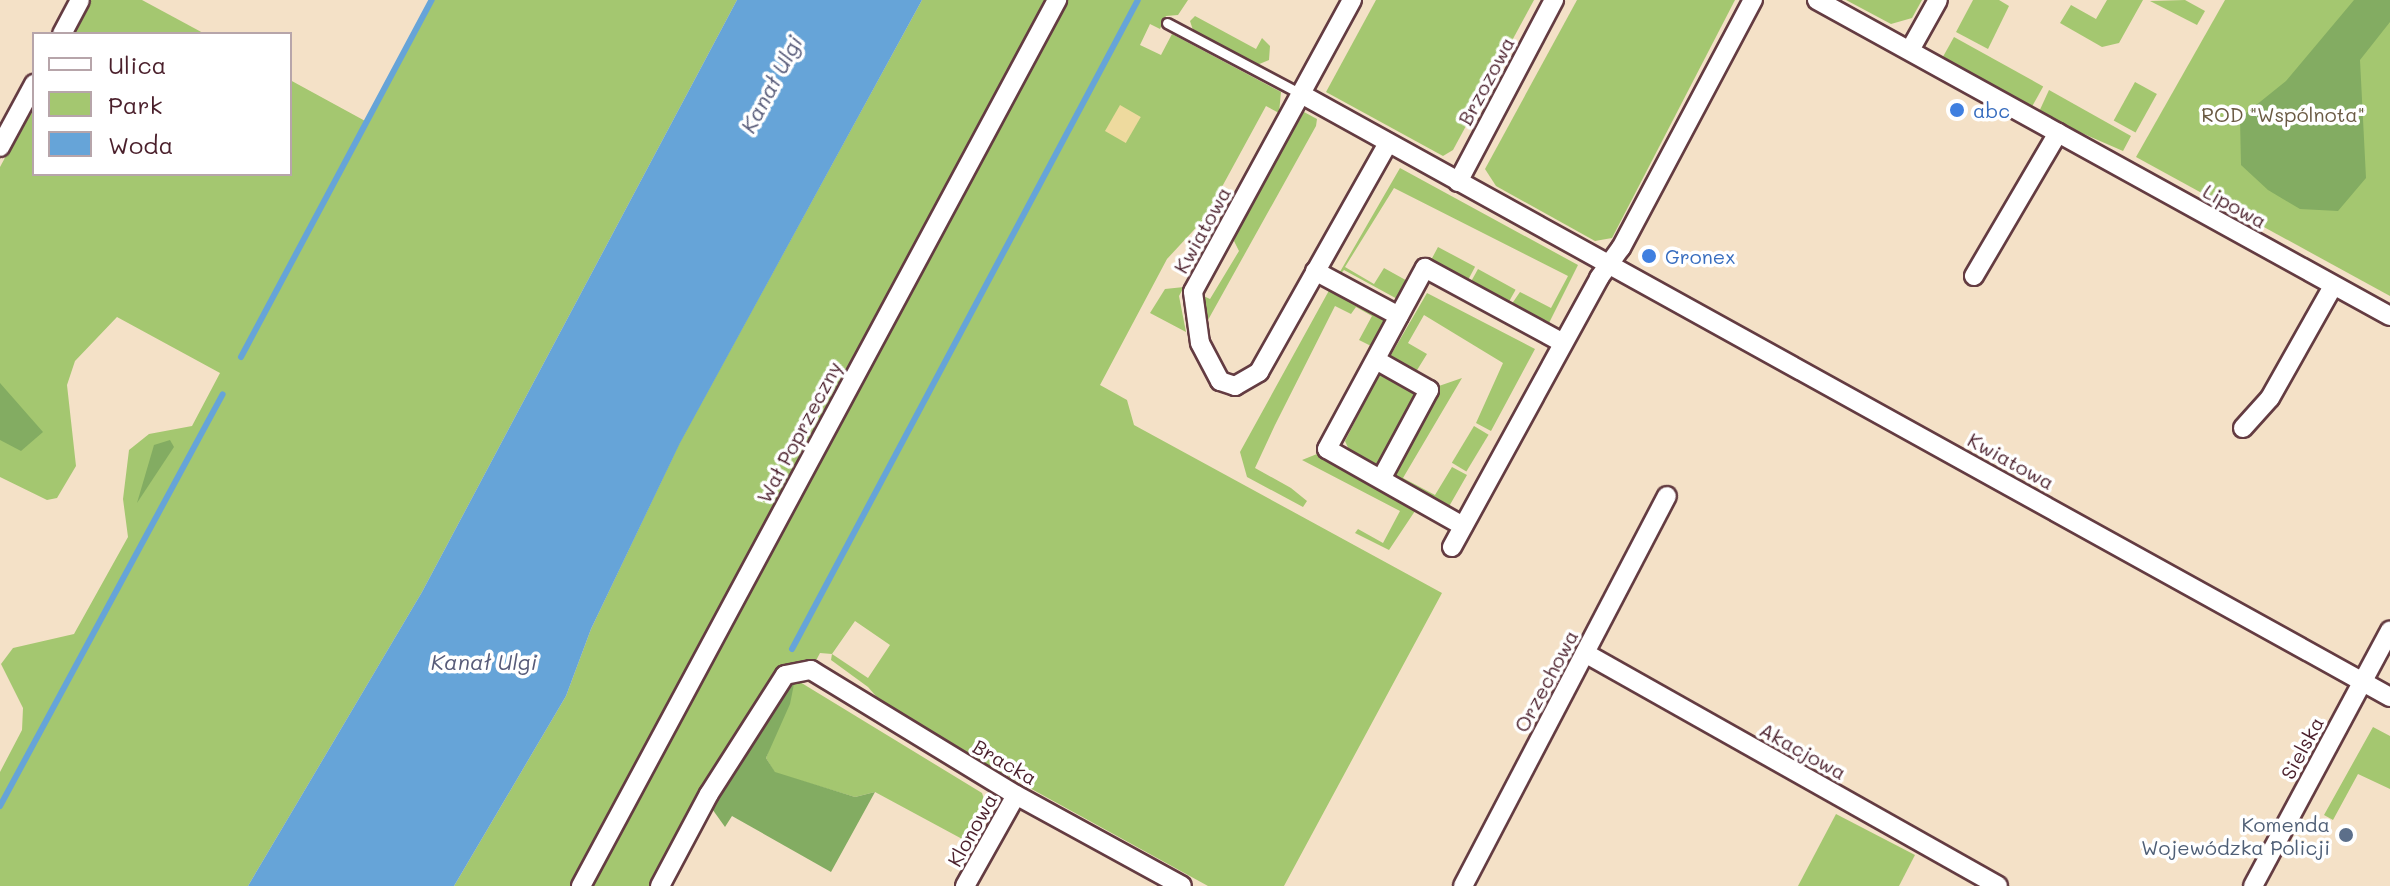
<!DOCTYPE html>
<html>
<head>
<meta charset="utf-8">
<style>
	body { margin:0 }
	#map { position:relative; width:2390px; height:886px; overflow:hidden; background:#f4e1c7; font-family:Mali,sans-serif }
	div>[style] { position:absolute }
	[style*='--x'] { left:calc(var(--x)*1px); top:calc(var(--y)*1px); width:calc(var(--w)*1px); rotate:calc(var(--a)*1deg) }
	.green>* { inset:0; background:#a4c770; transform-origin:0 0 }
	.forest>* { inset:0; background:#83ac62 }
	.sand>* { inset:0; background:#eeda9e; transform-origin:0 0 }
	.water>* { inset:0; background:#66a4d8 }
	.stream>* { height:6px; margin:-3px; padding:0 3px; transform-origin:3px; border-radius:3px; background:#66a4d8 }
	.roads { filter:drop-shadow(2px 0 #643c42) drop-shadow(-2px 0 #643c42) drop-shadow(0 2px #643c42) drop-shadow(0 -2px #643c42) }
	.service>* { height:9px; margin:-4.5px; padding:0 4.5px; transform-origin:4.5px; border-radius:4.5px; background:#fff }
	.minor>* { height:18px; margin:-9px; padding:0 9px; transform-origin:9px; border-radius:9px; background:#fff }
	.dots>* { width:22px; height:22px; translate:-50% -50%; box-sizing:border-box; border:4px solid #fff; border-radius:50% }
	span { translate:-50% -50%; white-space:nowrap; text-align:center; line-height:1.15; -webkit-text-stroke:7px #fff; paint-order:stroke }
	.street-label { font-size:20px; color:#4a1f2b }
	.shop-label { font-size:20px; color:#366cbe }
	.left { translate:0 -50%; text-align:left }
	.park-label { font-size:20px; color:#6a5a43 }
	.service-label { font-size:20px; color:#4e5e75 }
	.right { translate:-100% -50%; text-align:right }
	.water-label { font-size:22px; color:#575b79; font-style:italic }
	.legend { position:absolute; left:32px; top:32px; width:260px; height:144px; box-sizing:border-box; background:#fff; border:2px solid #b7a5aa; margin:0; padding:10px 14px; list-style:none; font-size:24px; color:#4a1f2b }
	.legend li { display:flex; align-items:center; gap:16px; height:40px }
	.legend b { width:40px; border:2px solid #b7a5aa }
</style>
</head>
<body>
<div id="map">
	<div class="green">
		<div style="clip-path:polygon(91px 0,142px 0,205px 34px,72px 34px)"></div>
		<div style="clip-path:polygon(432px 0,737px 0,422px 592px,248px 886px,0 886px,0 772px,22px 730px,23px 708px,1px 664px,13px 648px,74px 634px,128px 537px,123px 499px,129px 450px,149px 434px,192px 426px,220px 373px,117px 317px,75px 361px,67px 385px,76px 466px,57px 498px,47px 500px,0 477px,0 167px,34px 104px,34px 174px,290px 174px,290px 80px,367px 122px)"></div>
		<div style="clip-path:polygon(evenodd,922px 0,1188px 0,1178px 15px,1166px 16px,1160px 29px,1150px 24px,1140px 45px,1161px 55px,1172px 34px,1281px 92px,1279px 113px,1266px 106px,1205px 218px,1167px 259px,1100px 385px,1127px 400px,1134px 425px,1442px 593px,1284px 886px,1208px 886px,888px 710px,868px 687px,831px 660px,832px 654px,820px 653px,811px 670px,784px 676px,660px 886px,454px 886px,566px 696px,591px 629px,680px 442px,922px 0,855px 621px,890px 645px,868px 678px,832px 654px,855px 621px)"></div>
		<div style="clip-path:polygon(1376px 0,1534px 0,1453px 150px,1443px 156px,1326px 92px)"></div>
		<div style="clip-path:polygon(1577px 0,1735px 0,1612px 238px,1595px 241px,1496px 186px,1485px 169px)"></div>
		<div style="clip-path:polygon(1846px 0,1922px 0,1912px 18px,1891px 24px)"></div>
		<div style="clip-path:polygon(1973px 0,1999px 0,2009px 6px,1988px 49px,1956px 32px)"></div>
		<div style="clip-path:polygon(2107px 0,2143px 0,2119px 43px,2102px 47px,2060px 23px,2071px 5px,2096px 19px)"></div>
		<div style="clip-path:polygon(2185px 0,2205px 11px,2197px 25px,2150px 1px)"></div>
		<div style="clip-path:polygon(2225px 0,2390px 0,2390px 296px,2136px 157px)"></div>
		<div style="clip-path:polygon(1195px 16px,1256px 49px,1262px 38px,1270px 46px,1269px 60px,1257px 65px,1193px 30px,1190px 21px)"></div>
		<div style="left:1954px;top:37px;width:102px;height:23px;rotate:29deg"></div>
		<div style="left:2135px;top:82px;width:25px;height:44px;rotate:29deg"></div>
		<div style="clip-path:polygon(2049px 90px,2131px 136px,2123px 151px,2038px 114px)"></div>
		<div style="clip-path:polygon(1304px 112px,1317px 119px,1316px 126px,1203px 329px,1199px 294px,1210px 299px,1239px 251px,1234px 241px,1239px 225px)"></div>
		<div style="clip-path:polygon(1400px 168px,1578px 265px,1549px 323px,1511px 305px,1520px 292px,1551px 308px,1568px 276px,1394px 188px,1345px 267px,1374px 284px,1384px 268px,1411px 283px,1401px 301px,1344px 270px,1337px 277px)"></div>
		<div style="left:1438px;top:247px;width:42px;height:15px;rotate:28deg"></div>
		<div style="left:1478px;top:269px;width:43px;height:16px;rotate:29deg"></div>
		<div style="clip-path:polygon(1332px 285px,1391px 319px,1375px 348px,1359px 340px,1372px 316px,1356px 307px,1351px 314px,1335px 306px,1275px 425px,1255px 468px,1291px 488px,1307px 501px,1303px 507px,1247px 477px,1240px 452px)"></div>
		<div style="clip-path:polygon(1184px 287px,1179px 296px,1186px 332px,1150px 313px,1165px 289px)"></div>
		<div style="clip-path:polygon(1427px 293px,1535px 349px,1491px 431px,1476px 423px,1503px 363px,1424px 315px,1408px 343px,1427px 354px,1414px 375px,1388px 360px)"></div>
		<div style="clip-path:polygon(1383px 367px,1423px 391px,1379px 471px,1350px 452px,1345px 441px)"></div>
		<div style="clip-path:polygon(1462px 378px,1403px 478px,1435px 495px,1452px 467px,1467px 475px,1447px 510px,1387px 476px,1436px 387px)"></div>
		<div style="left:1474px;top:426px;width:17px;height:43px;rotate:31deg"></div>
		<div style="clip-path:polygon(1317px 454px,1417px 508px,1389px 550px,1355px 533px,1358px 529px,1383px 543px,1400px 511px,1302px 460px)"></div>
		<div style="clip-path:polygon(795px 679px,982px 793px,985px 802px,964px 840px,875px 792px,855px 797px,775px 773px,766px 758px)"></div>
		<div style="clip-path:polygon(2373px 727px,2390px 736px,2390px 789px,2358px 774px,2333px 820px,2324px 815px)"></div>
		<div style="clip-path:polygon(1836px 814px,1915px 855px,1899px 886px,1798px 886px)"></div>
	</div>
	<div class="forest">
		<div style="clip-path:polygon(2354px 0,2390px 0,2390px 22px,2360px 60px,2366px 178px,2338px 211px,2300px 209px,2268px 190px,2241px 165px,2240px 118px,2286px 81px)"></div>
		<div style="clip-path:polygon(0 383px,43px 432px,21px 451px,0 440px)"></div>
		<div style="clip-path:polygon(170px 440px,174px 447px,137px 503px,154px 445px)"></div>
		<div style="clip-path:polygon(789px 677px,795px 679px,790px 704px,766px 758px,775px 772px,855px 797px,875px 792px,831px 872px,732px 816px,725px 827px,710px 806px)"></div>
	</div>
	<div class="sand">
		<div style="left:1120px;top:105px;width:24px;height:30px;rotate:30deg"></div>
	</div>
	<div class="water">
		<div style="clip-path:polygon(737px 0,922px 0,680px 443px,591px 629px,566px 696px,454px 886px,248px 886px,422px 592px)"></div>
	</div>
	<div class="stream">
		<div style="--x:241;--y:357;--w:405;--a:-61.9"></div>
		<div style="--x:792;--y:649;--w:735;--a:-61.94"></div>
		<div style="--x:0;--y:806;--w:468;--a:-61.6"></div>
	</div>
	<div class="roads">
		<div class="service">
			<div style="--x:1167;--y:23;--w:152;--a:27.9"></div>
		</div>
		<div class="minor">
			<div style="--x:1352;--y:0;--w:332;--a:118.6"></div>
			<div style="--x:1193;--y:292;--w:51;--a:82.2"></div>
			<div style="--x:1200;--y:343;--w:43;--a:62.2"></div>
			<div style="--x:1220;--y:381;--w:16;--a:18"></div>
			<div style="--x:1235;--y:386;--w:28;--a:-30"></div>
			<div style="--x:1259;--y:372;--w:263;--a:-60.6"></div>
			<div style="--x:1817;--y:0;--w:654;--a:28.88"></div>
			<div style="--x:62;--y:34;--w:38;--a:-62"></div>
			<div style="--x:1910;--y:50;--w:57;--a:-60.8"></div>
			<div style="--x:1301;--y:94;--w:1245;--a:28.97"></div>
			<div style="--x:0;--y:147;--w:72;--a:-61.6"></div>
			<div style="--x:1458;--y:182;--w:206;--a:-62.2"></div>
			<div style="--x:1315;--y:271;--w:95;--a:28.2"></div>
			<div style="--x:1974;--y:276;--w:166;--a:-59.6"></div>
			<div style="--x:1376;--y:360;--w:61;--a:29.5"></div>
			<div style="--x:1429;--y:390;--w:101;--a:118.3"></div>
			<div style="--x:2243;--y:428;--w:40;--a:-48"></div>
			<div style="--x:2270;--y:398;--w:129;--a:-60.6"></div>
			<div style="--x:1463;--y:526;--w:156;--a:-150.5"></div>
			<div style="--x:1327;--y:449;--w:206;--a:-61.6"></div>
			<div style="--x:1425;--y:268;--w:157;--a:28.5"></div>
			<div style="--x:1452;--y:547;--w:307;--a:-61.3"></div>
			<div style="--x:1599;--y:278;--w:37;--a:-54"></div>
			<div style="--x:1621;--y:248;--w:281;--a:-62"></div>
			<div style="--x:1585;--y:653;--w:474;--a:29.4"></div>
			<div style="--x:581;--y:886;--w:1006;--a:-61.75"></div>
			<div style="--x:660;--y:886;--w:104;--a:-62"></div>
			<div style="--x:709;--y:794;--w:141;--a:-57.4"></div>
			<div style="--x:785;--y:675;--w:26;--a:-11"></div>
			<div style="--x:811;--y:670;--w:240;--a:31.4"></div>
			<div style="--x:1016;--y:795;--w:189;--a:28.7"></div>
			<div style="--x:965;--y:886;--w:104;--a:-60.7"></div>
			<div style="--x:1463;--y:886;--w:440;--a:-62.4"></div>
			<div style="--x:2253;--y:886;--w:290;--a:-61.8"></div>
		</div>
	</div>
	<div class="dots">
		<div style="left:1957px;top:110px;background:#3f7fe0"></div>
		<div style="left:1649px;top:256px;background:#3f7fe0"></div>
		<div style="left:2346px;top:835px;background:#5c6f8a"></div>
	</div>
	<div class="street-label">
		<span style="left:1486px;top:81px;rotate:-62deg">Brzozowa</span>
		<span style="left:2235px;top:206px;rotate:29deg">Lipowa</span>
		<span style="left:1202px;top:230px;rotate:-61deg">Kwiatowa</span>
		<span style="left:799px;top:432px;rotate:-62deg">Wał Poprzeczny</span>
		<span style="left:2011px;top:461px;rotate:29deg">Kwiatowa</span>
		<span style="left:1546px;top:681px;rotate:-62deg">Orzechowa</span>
		<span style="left:2302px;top:748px;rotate:-62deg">Sielska</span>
		<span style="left:1803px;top:751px;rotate:29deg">Akacjowa</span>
		<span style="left:1005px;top:762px;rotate:30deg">Bracka</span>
		<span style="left:972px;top:830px;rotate:-61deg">Klonowa</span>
	</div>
	<div class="shop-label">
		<span class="left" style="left:1973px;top:110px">abc</span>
		<span class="left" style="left:1665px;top:256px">Gronex</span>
	</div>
	<div class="park-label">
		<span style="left:2283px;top:114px">ROD "Wspólnota"</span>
	</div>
	<div class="service-label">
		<span class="right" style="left:2330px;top:836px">Komenda<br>Wojewódzka Policji</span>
	</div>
	<div class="water-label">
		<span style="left:771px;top:84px;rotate:-62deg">Kanał Ulgi</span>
		<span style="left:484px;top:662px">Kanał Ulgi</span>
	</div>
	<ul class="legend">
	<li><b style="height:10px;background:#fff"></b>Ulica</li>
	<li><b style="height:22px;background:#a4c770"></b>Park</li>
	<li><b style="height:22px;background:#66a4d8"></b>Woda</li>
	</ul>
</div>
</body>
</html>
